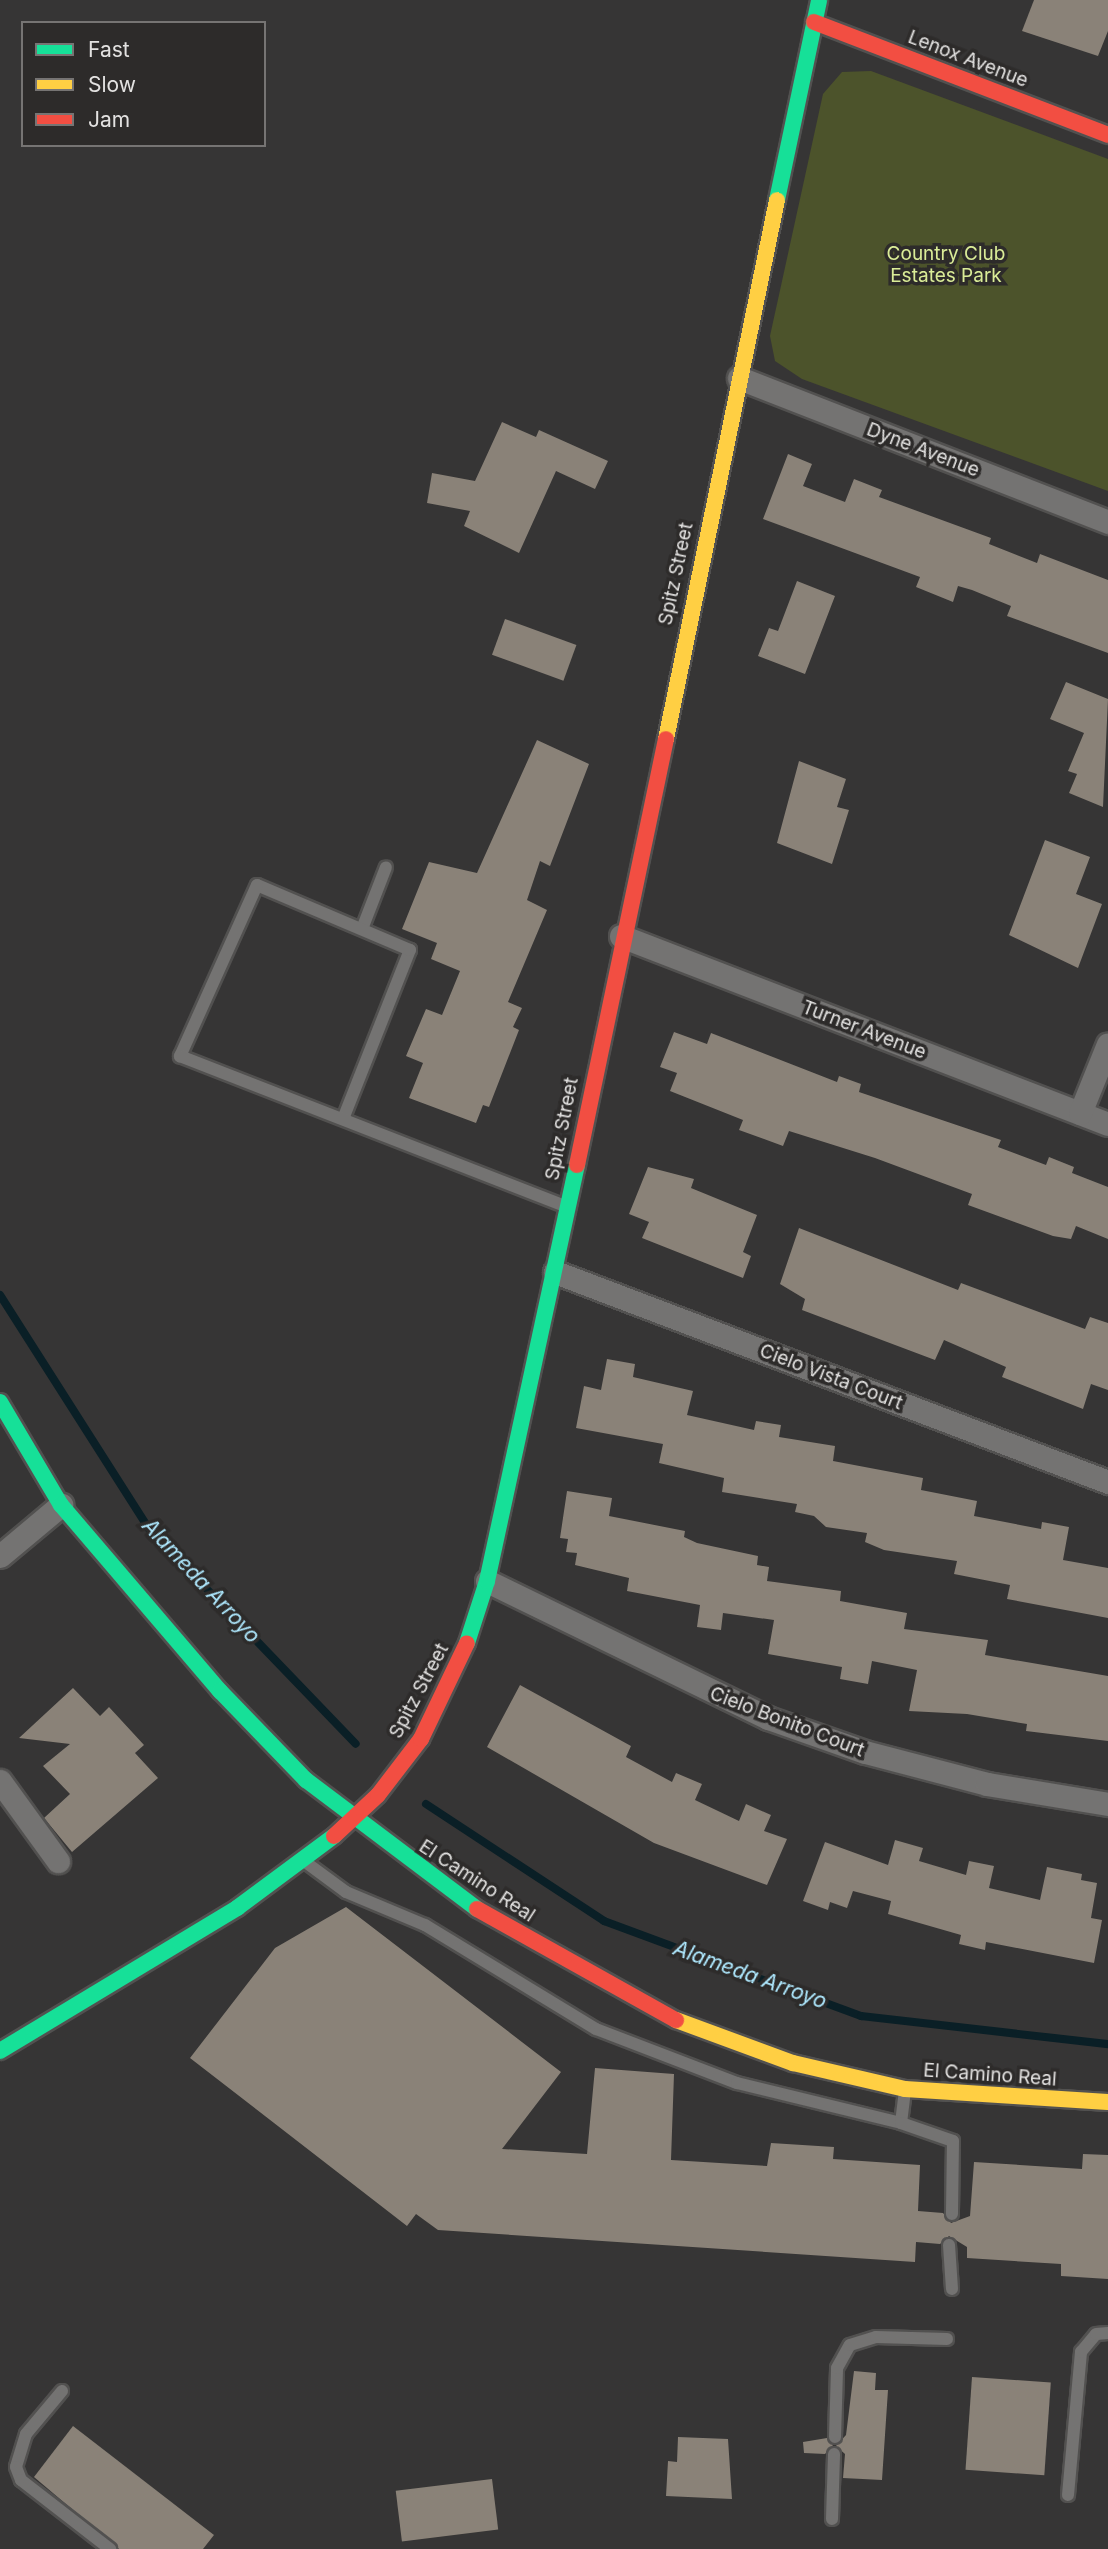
<!DOCTYPE html>
<html>
<head>
<meta charset="utf-8">
<style>
	body { margin:0 }
	#map { position:relative; width:1108px; height:2549px; overflow:hidden; background:#363535; font-family:Inter,sans-serif }
	div>[style] { position:absolute }
	[style*='--x'] { left:calc(var(--x)*1px); top:calc(var(--y)*1px); width:calc(var(--w)*1px); rotate:calc(var(--a)*1deg) }
	.green>* { inset:0; background:#4c532b }
	.stream>* { height:8px; margin:-4px; padding:0 4px; transform-origin:4px; border-radius:4px; background:#0a1f26 }
	.building>* { inset:0; background:#8a8278; transform-origin:0 0 }
	.roads { filter:drop-shadow(2px 0 #525150) drop-shadow(-2px 0 #525150) drop-shadow(0 2px #525150) drop-shadow(0 -2px #525150) }
	.lane>* { height:12px; margin:-6px; padding:0 6px; transform-origin:6px; border-radius:6px; background:#747372 }
	.street>* { height:23px; margin:-11.5px; padding:0 11.5px; transform-origin:11.5px; border-radius:11.5px; background:#747372 }
	.fast>* { height:16px; margin:-8px; padding:0 8px; transform-origin:8px; border-radius:8px; background:#16e098 }
	.slow>* { height:16px; margin:-8px; padding:0 8px; transform-origin:8px; border-radius:8px; background:#ffcf43 }
	.jam>* { height:16px; margin:-8px; padding:0 8px; transform-origin:8px; border-radius:8px; background:#f24e42 }
	span { translate:-50% -50%; white-space:nowrap; text-align:center; line-height:1.15; -webkit-text-stroke:7px #2d2b2a; paint-order:stroke }
	.street-label { font-size:19px; color:#e3e2e1 }
	.park-label { font-size:19px; color:#daec97 }
	.water-label { font-size:21px; color:#afe9ff; font-style:italic }
	.legend { position:absolute; left:21px; top:21px; width:245px; height:126px; box-sizing:border-box; background:#2d2b2a; border:2px solid #767473; margin:0; padding:9px 12px; list-style:none; font-size:21px; color:#e3e2e1 }
	.legend li { display:flex; align-items:center; gap:14px; height:35px }
	.legend b { width:35px; border:2px solid #767473 }
</style>
</head>
<body>
<div id="map">
	<div class="green">
		<div style="clip-path:polygon(871px 71px,1108px 159px,1108px 491px,802px 379px,775px 361px,770px 336px,823px 94px,842px 72px)"></div>
	</div>
	<div class="stream">
		<div style="--x:0;--y:1295;--w:277;--a:57.5"></div>
		<div style="--x:149;--y:1529;--w:298;--a:46.1"></div>
		<div style="--x:426;--y:1804;--w:213;--a:33.3"></div>
		<div style="--x:604;--y:1921;--w:274;--a:20.3"></div>
		<div style="--x:861;--y:2016;--w:249;--a:6.5"></div>
	</div>
	<div class="building">
		<div style="clip-path:polygon(1034px 0,1108px 0,1108px 31px,1098px 56px,1022px 31px)"></div>
		<div style="clip-path:polygon(502px 422px,536px 437px,539px 430px,608px 461px,595px 489px,556px 471px,519px 553px,464px 526px,470px 511px,427px 503px,432px 473px,475px 481px)"></div>
		<div style="clip-path:polygon(788px 454px,812px 464px,803px 486px,845px 502px,854px 479px,882px 490px,879px 497px,991px 538px,989px 544px,1037px 563px,1040px 554px,1108px 580px,1108px 653px,1007px 616px,1011px 606px,972px 590px,958px 586px,953px 602px,916px 587px,920px 577px,763px 519px)"></div>
		<div style="clip-path:polygon(797px 581px,835px 596px,805px 674px,758px 656px,769px 628px,778px 631px)"></div>
		<div style="left:505px;top:619px;width:76px;height:38px;rotate:20deg"></div>
		<div style="clip-path:polygon(1066px 682px,1108px 699px,1103px 807px,1069px 793px,1077px 774px,1068px 771px,1084px 733px,1050px 719px)"></div>
		<div style="clip-path:polygon(537px 740px,589px 764px,550px 866px,540px 861px,527px 900px,547px 910px,508px 1002px,522px 1008px,513px 1027px,519px 1030px,489px 1107px,483px 1105px,476px 1123px,409px 1098px,423px 1063px,406px 1056px,426px 1009px,442px 1015px,460px 971px,431px 959px,437px 943px,402px 929px,429px 862px,477px 873px)"></div>
		<div style="clip-path:polygon(799px 761px,846px 779px,837px 807px,849px 810px,832px 864px,777px 843px)"></div>
		<div style="clip-path:polygon(1045px 840px,1090px 857px,1076px 894px,1102px 904px,1078px 968px,1009px 935px)"></div>
		<div style="clip-path:polygon(674px 1032px,707px 1044px,711px 1033px,837px 1082px,839px 1076px,861px 1084px,859px 1092px,1001px 1140px,998px 1147px,1046px 1165px,1049px 1157px,1074px 1167px,1072px 1173px,1108px 1187px,1108px 1239px,1076px 1226px,1071px 1239px,1053px 1236px,968px 1205px,972px 1194px,875px 1158px,789px 1131px,783px 1146px,739px 1130px,743px 1120px,670px 1091px,677px 1073px,660px 1067px)"></div>
		<div style="clip-path:polygon(648px 1167px,694px 1179px,691px 1188px,757px 1215px,743px 1252px,751px 1256px,743px 1278px,642px 1238px,649px 1222px,629px 1214px)"></div>
		<div style="clip-path:polygon(799px 1228px,958px 1290px,961px 1283px,1085px 1329px,1090px 1317px,1108px 1323px,1108px 1390px,1091px 1384px,1083px 1409px,1002px 1377px,1006px 1367px,944px 1340px,935px 1360px,802px 1310px,805px 1299px,780px 1284px)"></div>
		<div style="clip-path:polygon(607px 1359px,635px 1364px,633px 1377px,693px 1391px,687px 1415px,754px 1430px,756px 1421px,781px 1425px,779px 1437px,835px 1446px,833px 1461px,923px 1478px,921px 1490px,977px 1501px,974px 1516px,1041px 1529px,1042px 1522px,1069px 1527px,1063px 1560px,1108px 1568px,1108px 1618px,1007px 1599px,1010px 1585px,954px 1574px,957px 1561px,884px 1550px,865px 1542px,867px 1533px,826px 1527px,814px 1516px,795px 1512px,797px 1504px,722px 1492px,724px 1478px,659px 1463px,663px 1444px,576px 1428px,584px 1386px,601px 1390px)"></div>
		<div style="clip-path:polygon(567px 1491px,612px 1498px,609px 1516px,685px 1531px,684px 1537px,697px 1543px,758px 1556px,757px 1565px,769px 1567px,767px 1581px,841px 1591px,840px 1601px,907px 1613px,904px 1629px,988px 1640px,985px 1655px,1108px 1676px,1108px 1741px,1026px 1731px,1027px 1724px,967px 1714px,909px 1711px,917px 1670px,872px 1661px,868px 1684px,840px 1679px,842px 1667px,768px 1654px,774px 1620px,723px 1613px,721px 1630px,697px 1627px,700px 1605px,627px 1591px,629px 1578px,575px 1565px,577px 1553px,566px 1552px,568px 1539px,560px 1538px)"></div>
		<div style="clip-path:polygon(520px 1685px,631px 1746px,626px 1757px,672px 1782px,676px 1773px,702px 1784px,695px 1800px,739px 1821px,746px 1804px,771px 1815px,764px 1831px,787px 1839px,767px 1885px,654px 1843px,487px 1747px)"></div>
		<div style="clip-path:polygon(73px 1688px,100px 1716px,109px 1707px,144px 1745px,135px 1753px,158px 1778px,72px 1852px,44px 1818px,70px 1794px,43px 1766px,70px 1744px,19px 1738px)"></div>
		<div style="clip-path:polygon(895px 1840px,923px 1848px,919px 1861px,966px 1875px,969px 1861px,994px 1866px,989px 1888px,1040px 1900px,1047px 1867px,1082px 1874px,1081px 1880px,1097px 1883px,1091px 1918px,1102px 1920px,1094px 1963px,986px 1942px,985px 1950px,959px 1944px,961px 1935px,888px 1914px,891px 1901px,853px 1891px,847px 1908px,830px 1902px,828px 1910px,803px 1901px,825px 1842px,888px 1865px)"></div>
		<div style="clip-path:polygon(346px 1907px,561px 2072px,502px 2149px,587px 2154px,595px 2068px,674px 2074px,671px 2160px,767px 2166px,771px 2143px,834px 2147px,833px 2159px,920px 2165px,918px 2211px,943px 2213px,951px 2223px,970px 2216px,974px 2162px,1082px 2169px,1083px 2154px,1108px 2155px,1108px 2279px,1061px 2276px,1061px 2264px,967px 2258px,967px 2247px,949px 2236px,940px 2244px,916px 2242px,915px 2262px,438px 2230px,416px 2214px,407px 2226px,190px 2058px,275px 1948px)"></div>
		<div style="clip-path:polygon(854px 2371px,876px 2373px,875px 2390px,888px 2390px,882px 2480px,843px 2478px,845px 2454px,836px 2446px,846px 2435px)"></div>
		<div style="left:972px;top:2377px;width:79px;height:93px;rotate:4deg"></div>
		<div style="clip-path:polygon(73px 2426px,214px 2535px,203px 2549px,119px 2549px,34px 2477px)"></div>
		<div style="clip-path:polygon(678px 2437px,728px 2439px,732px 2499px,666px 2496px,668px 2461px,677px 2462px)"></div>
		<div style="clip-path:polygon(827px 2438px,833px 2445px,825px 2454px,804px 2453px,803px 2442px)"></div>
		<div style="left:492px;top:2479px;width:51px;height:97px;rotate:83deg"></div>
	</div>
	<div class="roads">
		<div class="lane">
			<div style="--x:362;--y:929;--w:66;--a:-68.8"></div>
			<div style="--x:343;--y:1119;--w:182;--a:-68.4"></div>
			<div style="--x:410;--y:950;--w:166;--a:-157"></div>
			<div style="--x:257;--y:885;--w:188;--a:114.2"></div>
			<div style="--x:180;--y:1056;--w:415;--a:21.3"></div>
			<div style="--x:304;--y:1861;--w:52;--a:36.4"></div>
			<div style="--x:346;--y:1892;--w:86;--a:22.7"></div>
			<div style="--x:425;--y:1925;--w:200;--a:31.3"></div>
			<div style="--x:596;--y:2029;--w:151;--a:21"></div>
			<div style="--x:737;--y:2083;--w:169;--a:13.7"></div>
			<div style="--x:901;--y:2123;--w:34;--a:-83"></div>
			<div style="--x:901;--y:2123;--w:55;--a:19.1"></div>
			<div style="--x:953;--y:2141;--w:73;--a:90.8"></div>
			<div style="--x:949;--y:2245;--w:44;--a:86.1"></div>
			<div style="--x:62;--y:2391;--w:56;--a:129.9"></div>
			<div style="--x:26;--y:2434;--w:34;--a:107"></div>
			<div style="--x:16;--y:2467;--w:14;--a:69"></div>
			<div style="--x:21;--y:2480;--w:113;--a:37.8"></div>
			<div style="--x:835;--y:2437;--w:69;--a:-88.3"></div>
			<div style="--x:837;--y:2368;--w:26;--a:-61"></div>
			<div style="--x:850;--y:2345;--w:27;--a:-17"></div>
			<div style="--x:876;--y:2337;--w:71;--a:1.6"></div>
			<div style="--x:1068;--y:2495;--w:144;--a:-84.8"></div>
			<div style="--x:1081;--y:2352;--w:23;--a:-50"></div>
			<div style="--x:1096;--y:2334;--w:12;--a:-5"></div>
			<div style="--x:832;--y:2519;--w:65;--a:-88.2"></div>
		</div>
		<div class="street">
			<div style="--x:739;--y:378;--w:396;--a:21.3"></div>
			<div style="--x:621;--y:936;--w:522;--a:21.11"></div>
			<div style="--x:1080;--y:1113;--w:74;--a:-67.9"></div>
			<div style="--x:555;--y:1272;--w:592;--a:20.79"></div>
			<div style="--x:0;--y:1556;--w:80;--a:-39.9"></div>
			<div style="--x:487;--y:1581;--w:313;--a:26"></div>
			<div style="--x:768;--y:1718;--w:103;--a:19.3"></div>
			<div style="--x:865;--y:1752;--w:126;--a:14.7"></div>
			<div style="--x:987;--y:1784;--w:123;--a:9.4"></div>
			<div style="--x:0;--y:1781;--w:99;--a:54.1"></div>
		</div>
		<div class="fast">
			<div style="--x:777;--y:200;--w:204;--a:-78.1"></div>
			<div style="--x:0;--y:1402;--w:120;--a:59.4"></div>
			<div style="--x:61;--y:1505;--w:245;--a:49.5"></div>
			<div style="--x:220;--y:1691;--w:124;--a:46"></div>
			<div style="--x:306;--y:1780;--w:214;--a:37"></div>
			<div style="--x:467;--y:1643;--w:65;--a:-72.1"></div>
			<div style="--x:487;--y:1581;--w:426;--a:-77.8"></div>
			<div style="--x:0;--y:2051;--w:277;--a:-31.1"></div>
			<div style="--x:237;--y:1908;--w:121;--a:-36.6"></div>
		</div>
		<div class="slow">
			<div style="--x:666;--y:739;--w:550;--a:-78.36"></div>
			<div style="--x:676;--y:2020;--w:125;--a:20.2"></div>
			<div style="--x:793;--y:2063;--w:115;--a:13.1"></div>
			<div style="--x:905;--y:2089;--w:203;--a:3.7"></div>
		</div>
		<div class="jam">
			<div style="--x:814;--y:22;--w:315;--a:21"></div>
			<div style="--x:577;--y:1165;--w:435;--a:-78.2"></div>
			<div style="--x:334;--y:1836;--w:60;--a:-43"></div>
			<div style="--x:378;--y:1795;--w:71;--a:-52.5"></div>
			<div style="--x:421;--y:1739;--w:106;--a:-64.4"></div>
			<div style="--x:477;--y:1909;--w:228;--a:29.2"></div>
		</div>
	</div>
	<div class="street-label">
		<span style="left:968px;top:59px;rotate:21deg">Lenox Avenue</span>
		<span style="left:923px;top:450px;rotate:21deg">Dyne Avenue</span>
		<span style="left:676px;top:574px;rotate:-78deg">Spitz Street</span>
		<span style="left:864px;top:1030px;rotate:21deg">Turner Avenue</span>
		<span style="left:562px;top:1129px;rotate:-79deg">Spitz Street</span>
		<span style="left:831px;top:1377px;rotate:21deg">Cielo Vista Court</span>
		<span style="left:419px;top:1691px;rotate:-62deg">Spitz Street</span>
		<span style="left:787px;top:1722px;rotate:21deg">Cielo Bonito Court</span>
		<span style="left:477px;top:1881px;rotate:33deg">El Camino Real</span>
		<span style="left:990px;top:2075px;rotate:4deg">El Camino Real</span>
	</div>
	<div class="park-label">
		<span style="left:946px;top:265px">Country Club<br>Estates Park</span>
	</div>
	<div class="water-label">
		<span style="left:201px;top:1581px;rotate:47deg">Alameda Arroyo</span>
		<span style="left:750px;top:1975px;rotate:20deg">Alameda Arroyo</span>
	</div>
	<ul class="legend">
	<li><b style="height:9px;background:#16e098"></b>Fast</li>
	<li><b style="height:9px;background:#ffcf43"></b>Slow</li>
	<li><b style="height:9px;background:#f24e42"></b>Jam</li>
	</ul>
</div>
</body>
</html>
